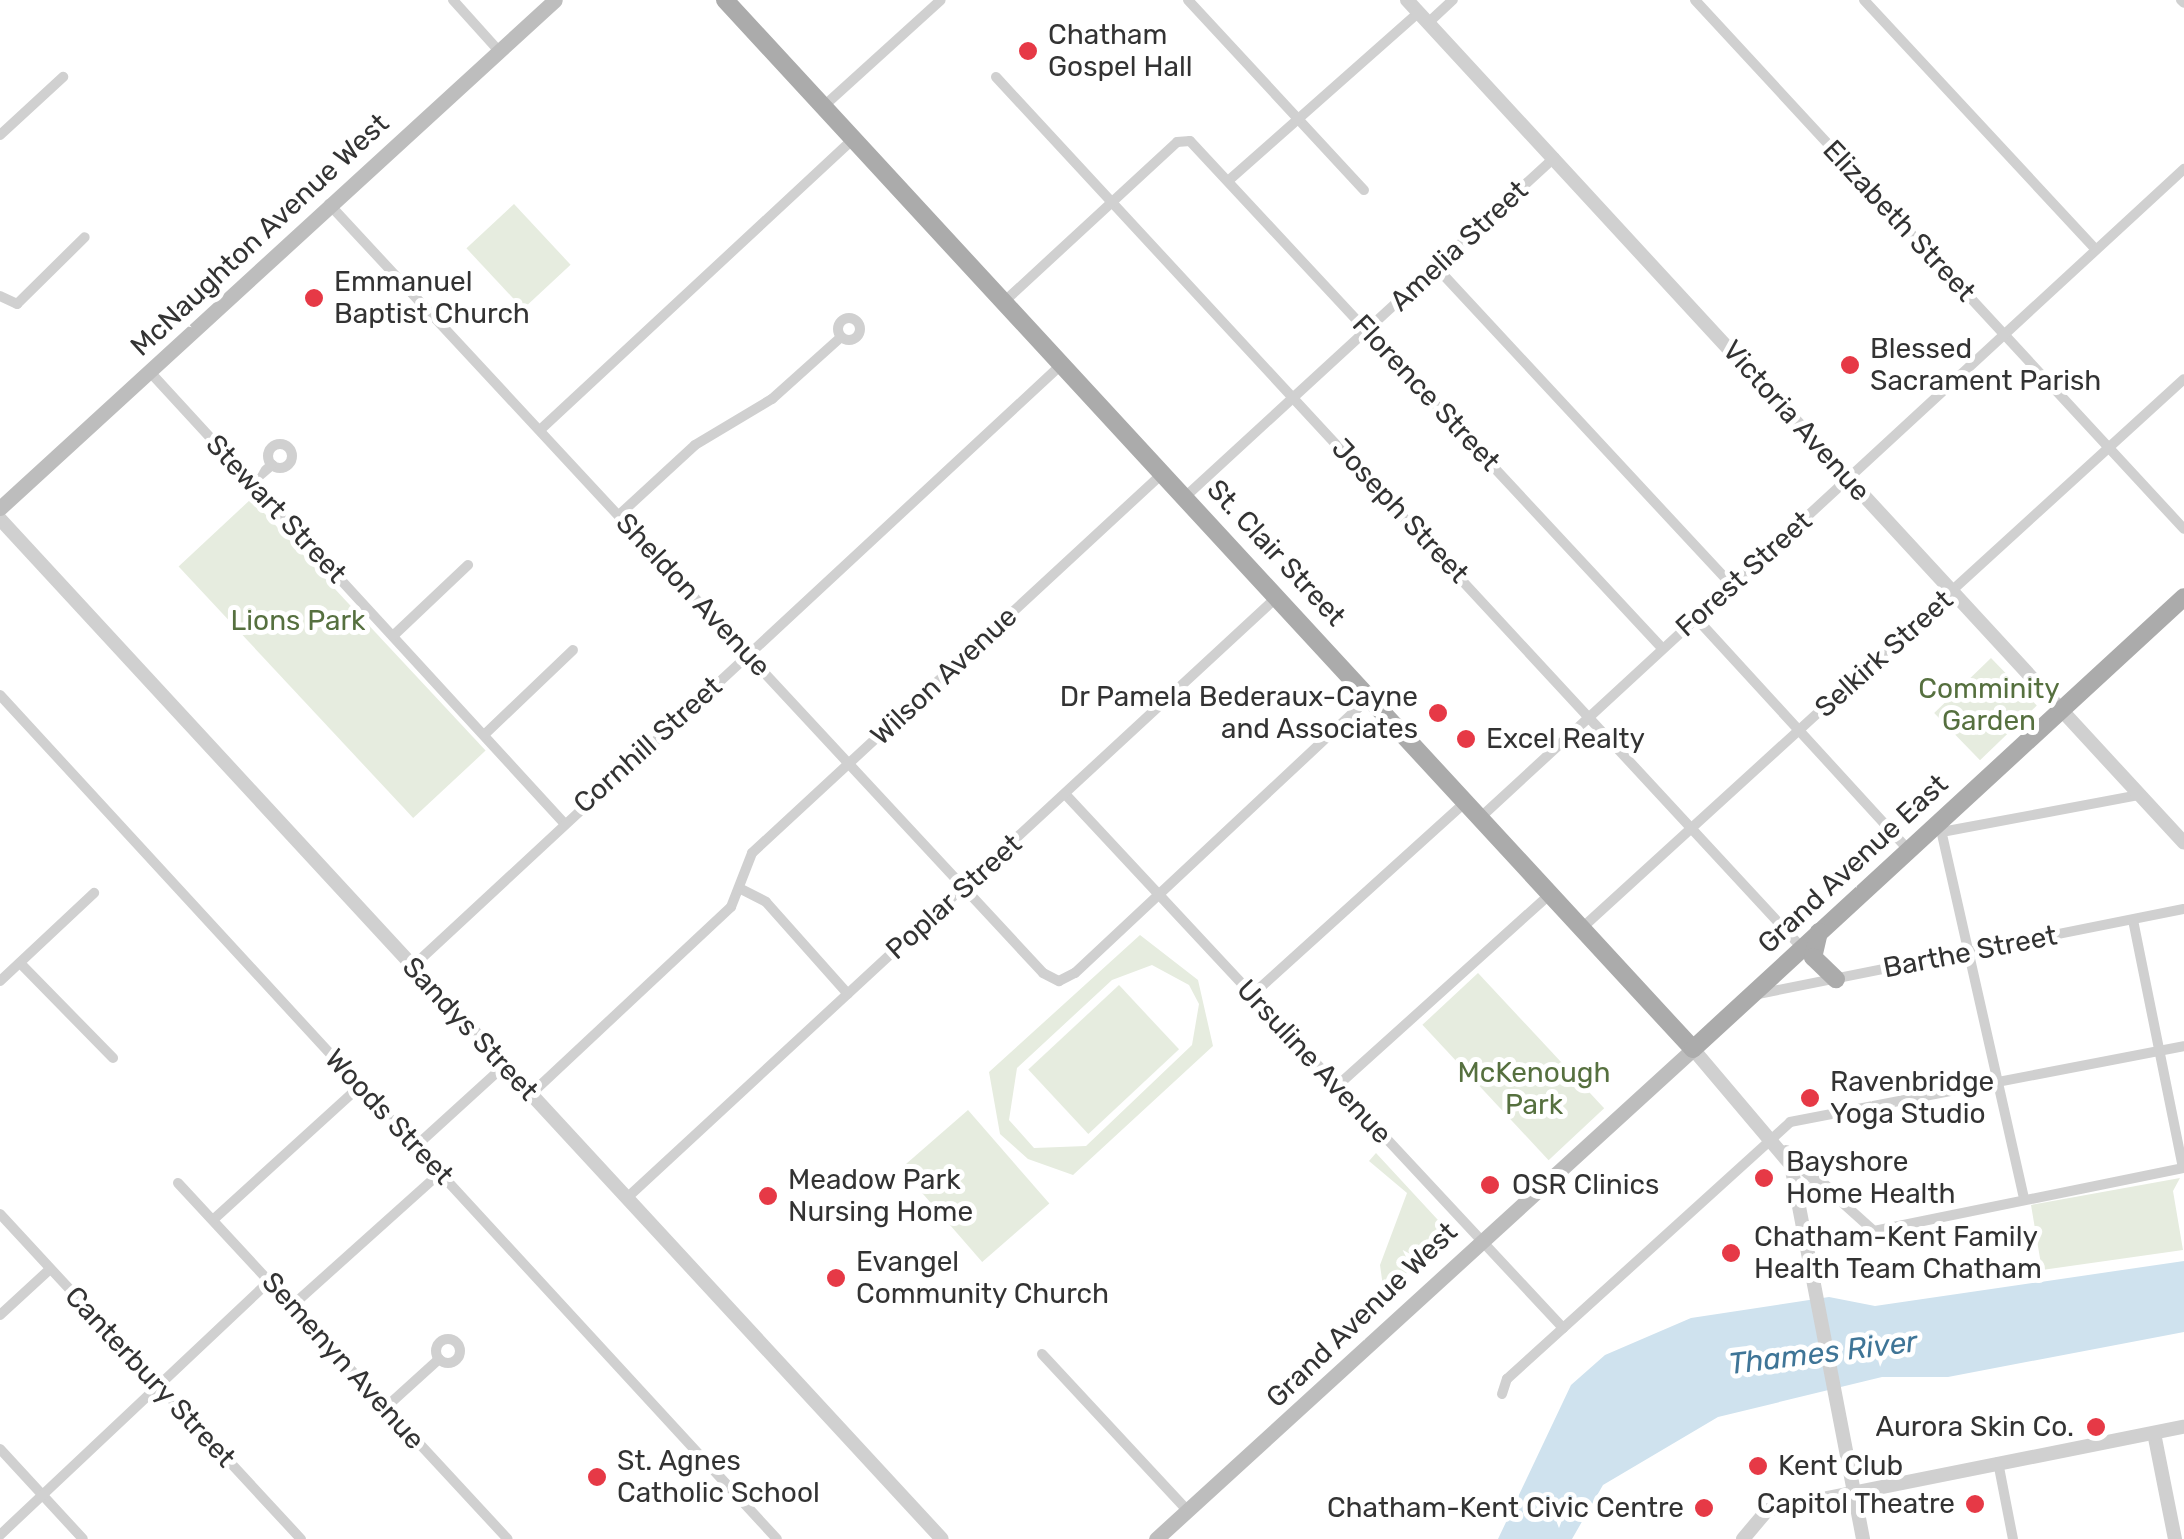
<!DOCTYPE html>
<html>
<head>
<meta charset="utf-8">
<style>
	body { margin:0 }
	#map { position:relative; width:2184px; height:1539px; overflow:hidden; background:#fff; font-family:Rubik,sans-serif }
	div>[style] { position:absolute }
	[style*='--x'] { left:calc(var(--x)*1px); top:calc(var(--y)*1px); width:calc(var(--w)*1px); rotate:calc(var(--a)*1deg) }
	.green>* { inset:0; background:#e6ecdf; transform-origin:0 0 }
	.water>* { inset:0; background:#cfe2ee }
	.minor>* { height:10px; margin:-5px; padding:0 5px; transform-origin:5px; border-radius:5px; background:#d0d0d0 }
	.minor>.ring { margin:-5px; padding:0; box-sizing:content-box; background:none; border:10px solid #d0d0d0; border-radius:50% }
	.tertiary>* { height:14px; margin:-7px; padding:0 7px; transform-origin:7px; border-radius:7px; background:#d0d0d0 }
	.secondary>* { height:15px; margin:-7.5px; padding:0 7.5px; transform-origin:7.5px; border-radius:7.5px; background:#bdbdbd }
	.primary>* { height:18px; margin:-9px; padding:0 9px; transform-origin:9px; border-radius:9px; background:#ababab }
	.dots>* { width:28px; height:28px; translate:-50% -50%; box-sizing:border-box; border:5px solid #fff; border-radius:50% }
	span { translate:-50% -50%; white-space:nowrap; text-align:center; line-height:1.15; -webkit-text-stroke:10px #fff; paint-order:stroke }
	.poi-label { font-size:28px; color:#333 }
	.left { translate:0 -50%; text-align:left }
	.right { translate:-100% -50%; text-align:right }
	.street-label { font-size:28px; color:#333 }
	.park-label { font-size:28px; color:#56703f }
	.water-label { font-size:30px; color:#3f7597; font-style:italic }
</style>
</head>
<body>
<div id="map">
	<div class="green">
		<div style="left:514px;top:204px;width:83px;height:65px;rotate:47deg"></div>
		<div style="left:251px;top:499px;width:344px;height:99px;rotate:47deg"></div>
		<div style="left:1991px;top:658px;width:66px;height:79px;rotate:46deg"></div>
		<div style="clip-path:polygon(evenodd,1140px 935px,1198px 980px,1213px 1046px,1073px 1175px,1028px 1159px,1000px 1134px,989px 1072px,1140px 935px,1152px 965px,1189px 985px,1199px 1004px,1192px 1045px,1086px 1146px,1034px 1148px,1009px 1120px,1017px 1068px,1112px 980px,1152px 965px)"></div>
		<div style="left:1478px;top:973px;width:185px;height:76px;rotate:47deg"></div>
		<div style="left:1119px;top:985px;width:88px;height:124px;rotate:47deg"></div>
		<div style="left:968px;top:1110px;width:124px;height:89px;rotate:49deg"></div>
		<div style="clip-path:polygon(1376px 1153px,1450px 1233px,1384px 1294px,1380px 1265px,1407px 1193px,1369px 1161px)"></div>
		<div style="clip-path:polygon(2180px 1178px,2173px 1191px,2183px 1250px,2042px 1270px,2031px 1205px)"></div>
	</div>
	<div class="water">
		<div style="clip-path:polygon(2184px 1261px,2184px 1332px,1948px 1377px,1882px 1377px,1718px 1417px,1603px 1485px,1572px 1539px,1498px 1539px,1571px 1385px,1605px 1355px,1691px 1318px,1829px 1297px,1875px 1306px)"></div>
	</div>
	<div class="minor">
		<div style="--x:453;--y:0;--w:69;--a:48"></div>
		<div style="--x:1188;--y:0;--w:259;--a:47.2"></div>
		<div style="--x:1695;--y:0;--w:720;--a:47.25"></div>
		<div style="--x:1864;--y:0;--w:340;--a:47.1"></div>
		<div style="--x:2181;--y:0;--w:4;--a:45"></div>
		<div style="--x:1428;--y:23;--w:34;--a:-43"></div>
		<div style="--x:996;--y:77;--w:1187;--a:47.22"></div>
		<div style="--x:825;--y:105;--w:156;--a:-42.2"></div>
		<div style="--x:0;--y:135;--w:86;--a:-42.6"></div>
		<div style="--x:1228;--y:181;--w:254;--a:-41.5"></div>
		<div style="--x:329;--y:204;--w:1049;--a:47.12"></div>
		<div style="--x:1043;--y:973;--w:18;--a:27"></div>
		<div style="--x:1059;--y:981;--w:18;--a:-27"></div>
		<div style="--x:1075;--y:973;--w:404;--a:-43.1"></div>
		<div style="--x:1437;--y:268;--w:432;--a:47.1"></div>
		<div style="--x:0;--y:296;--w:19;--a:25"></div>
		<div style="--x:17;--y:304;--w:95;--a:-44.6"></div>
		<div style="--x:1007;--y:299;--w:231;--a:-42.7"></div>
		<div style="--x:1177;--y:142;--w:13;--a:-4"></div>
		<div style="--x:1190;--y:141;--w:693;--a:47.05"></div>
		<div class="ring" style="left:838px;top:318px;width:12px;height:12px"></div>
		<div style="--x:150;--y:372;--w:611;--a:47.45"></div>
		<div style="--x:540;--y:430;--w:429;--a:-42.9"></div>
		<div class="ring" style="left:268px;top:444px;width:14px;height:14px"></div>
		<div style="--x:251;--y:483;--w:28;--a:-41"></div>
		<div style="--x:1185;--y:497;--w:502;--a:-42.58"></div>
		<div style="--x:619;--y:515;--w:103;--a:-42.6"></div>
		<div style="--x:695;--y:445;--w:90;--a:-30.9"></div>
		<div style="--x:772;--y:399;--w:93;--a:-41.9"></div>
		<div style="--x:1696;--y:618;--w:312;--a:47.5"></div>
		<div style="--x:394;--y:635;--w:102;--a:-43.4"></div>
		<div style="--x:0;--y:695;--w:1147;--a:47.37"></div>
		<div style="--x:484;--y:735;--w:123;--a:-43.7"></div>
		<div style="--x:1066;--y:795;--w:729;--a:47"></div>
		<div style="--x:1482;--y:816;--w:955;--a:-42.67"></div>
		<div style="--x:1939;--y:821;--w:387;--a:77.3"></div>
		<div style="--x:1947;--y:831;--w:196;--a:-10.6"></div>
		<div style="--x:741;--y:889;--w:28;--a:27"></div>
		<div style="--x:766;--y:902;--w:123;--a:48.3"></div>
		<div style="--x:2133;--y:920;--w:253;--a:78.6"></div>
		<div style="--x:1583;--y:927;--w:813;--a:-42.36"></div>
		<div style="--x:20;--y:963;--w:133;--a:45.6"></div>
		<div style="--x:412;--y:967;--w:887;--a:-42.85"></div>
		<div style="--x:0;--y:981;--w:129;--a:-43.1"></div>
		<div style="--x:1758;--y:994;--w:434;--a:-11.3"></div>
		<div style="--x:1252;--y:995;--w:290;--a:-42.1"></div>
		<div style="--x:1337;--y:1086;--w:288;--a:-42"></div>
		<div style="--x:531;--y:1094;--w:274;--a:-43.1"></div>
		<div style="--x:731;--y:907;--w:58;--a:-68.7"></div>
		<div style="--x:752;--y:853;--w:560;--a:-42.76"></div>
		<div style="--x:416;--y:1146;--w:119;--a:-42.3"></div>
		<div style="--x:178;--y:1183;--w:485;--a:47.2"></div>
		<div style="--x:1796;--y:1189;--w:30;--a:-2"></div>
		<div style="--x:1826;--y:1188;--w:64;--a:41.9"></div>
		<div style="--x:1874;--y:1231;--w:316;--a:-11.5"></div>
		<div style="--x:629;--y:1196;--w:884;--a:-42.75"></div>
		<div style="--x:0;--y:1214;--w:443;--a:47.2"></div>
		<div style="--x:214;--y:1219;--w:197;--a:-42.3"></div>
		<div style="--x:294;--y:1304;--w:196;--a:-41.9"></div>
		<div style="--x:0;--y:1315;--w:68;--a:-42.6"></div>
		<div class="ring" style="left:436px;top:1339px;width:14px;height:14px"></div>
		<div style="--x:1042;--y:1354;--w:214;--a:47.1"></div>
		<div style="--x:1502;--y:1394;--w:16;--a:-72"></div>
		<div style="--x:1507;--y:1379;--w:382;--a:-42.2"></div>
		<div style="--x:1790;--y:1122;--w:401;--a:-10.9"></div>
		<div style="--x:385;--y:1408;--w:73;--a:-42.2"></div>
		<div style="--x:0;--y:1449;--w:122;--a:47.3"></div>
		<div style="--x:1998;--y:1462;--w:78;--a:79"></div>
		<div style="--x:0;--y:1535;--w:371;--a:-43.3"></div>
	</div>
	<div class="tertiary">
		<div style="--x:1407;--y:0;--w:1146;--a:47.33"></div>
		<div style="--x:0;--y:519;--w:1388;--a:47.28"></div>
		<div style="--x:1693;--y:1049;--w:152;--a:49.8"></div>
		<div style="--x:1791;--y:1165;--w:381;--a:79.1"></div>
		<div style="--x:1786;--y:1152;--w:54;--a:42"></div>
		<div style="--x:2154;--y:1433;--w:108;--a:78.8"></div>
		<div style="--x:1743;--y:1539;--w:38;--a:-50"></div>
		<div style="--x:1767;--y:1510;--w:425;--a:-11.3"></div>
	</div>
	<div class="secondary">
		<div style="--x:0;--y:508;--w:752;--a:-42.47"></div>
		<div style="--x:1156;--y:1539;--w:727;--a:-42.38"></div>
	</div>
	<div class="primary">
		<div style="--x:725;--y:0;--w:1427;--a:47.3"></div>
		<div style="--x:1693;--y:1049;--w:667;--a:-42.63"></div>
		<div style="--x:1819;--y:932;--w:26;--a:103"></div>
		<div style="--x:1813;--y:957;--w:32;--a:44"></div>
	</div>
	<div class="dots">
		<div style="left:1028px;top:51px;background:#e63946"></div>
		<div style="left:314px;top:298px;background:#e63946"></div>
		<div style="left:1850px;top:365px;background:#e63946"></div>
		<div style="left:1438px;top:713px;background:#e63946"></div>
		<div style="left:1466px;top:739px;background:#e63946"></div>
		<div style="left:1810px;top:1098px;background:#e63946"></div>
		<div style="left:1764px;top:1178px;background:#e63946"></div>
		<div style="left:1490px;top:1185px;background:#e63946"></div>
		<div style="left:768px;top:1196px;background:#e63946"></div>
		<div style="left:1731px;top:1253px;background:#e63946"></div>
		<div style="left:836px;top:1278px;background:#e63946"></div>
		<div style="left:2096px;top:1427px;background:#e63946"></div>
		<div style="left:1758px;top:1466px;background:#e63946"></div>
		<div style="left:597px;top:1477px;background:#e63946"></div>
		<div style="left:1975px;top:1504px;background:#e63946"></div>
		<div style="left:1704px;top:1508px;background:#e63946"></div>
	</div>
	<div class="poi-label">
		<span class="left" style="left:1048px;top:51px">Chatham<br>Gospel Hall</span>
		<span class="left" style="left:334px;top:298px">Emmanuel<br>Baptist Church</span>
		<span class="left" style="left:1870px;top:365px">Blessed<br>Sacrament Parish</span>
		<span class="right" style="left:1418px;top:713px">Dr Pamela Bederaux-Cayne<br>and Associates</span>
		<span class="left" style="left:1486px;top:739px">Excel Realty</span>
		<span class="left" style="left:1830px;top:1098px">Ravenbridge<br>Yoga Studio</span>
		<span class="left" style="left:1786px;top:1178px">Bayshore<br>Home Health</span>
		<span class="left" style="left:788px;top:1196px">Meadow Park<br>Nursing Home</span>
		<span class="left" style="left:1512px;top:1185px">OSR Clinics</span>
		<span class="left" style="left:1754px;top:1253px">Chatham-Kent Family<br>Health Team Chatham</span>
		<span class="left" style="left:856px;top:1278px">Evangel<br>Community Church</span>
		<span class="right" style="left:2074px;top:1427px">Aurora Skin Co.</span>
		<span class="left" style="left:617px;top:1477px">St. Agnes<br>Catholic School</span>
		<span class="left" style="left:1778px;top:1466px">Kent Club</span>
		<span class="right" style="left:1955px;top:1504px">Capitol Theatre</span>
		<span class="right" style="left:1684px;top:1508px">Chatham-Kent Civic Centre</span>
	</div>
	<div class="street-label">
		<span style="left:1899px;top:221px;rotate:47deg">Elizabeth Street</span>
		<span style="left:260px;top:235px;rotate:-43deg">McNaughton Avenue West</span>
		<span style="left:1459px;top:246px;rotate:-43deg">Amelia Street</span>
		<span style="left:1426px;top:393px;rotate:47deg">Florence Street</span>
		<span style="left:1796px;top:421px;rotate:48deg">Victoria Avenue</span>
		<span style="left:276px;top:509px;rotate:47deg">Stewart Street</span>
		<span style="left:1400px;top:511px;rotate:47deg">Joseph Street</span>
		<span style="left:1276px;top:553px;rotate:47deg">St. Clair Street</span>
		<span style="left:1744px;top:574px;rotate:-42deg">Forest Street</span>
		<span style="left:693px;top:595px;rotate:47deg">Sheldon Avenue</span>
		<span style="left:1884px;top:654px;rotate:-42deg">Selkirk Street</span>
		<span style="left:944px;top:676px;rotate:-43deg">Wilson Avenue</span>
		<span style="left:648px;top:745px;rotate:-42deg">Cornhill Street</span>
		<span style="left:1853px;top:864px;rotate:-43deg">Grand Avenue East</span>
		<span style="left:954px;top:897px;rotate:-42deg">Poplar Street</span>
		<span style="left:1970px;top:952px;rotate:-11deg">Barthe Street</span>
		<span style="left:470px;top:1029px;rotate:47deg">Sandys Street</span>
		<span style="left:1314px;top:1062px;rotate:47deg">Ursuline Avenue</span>
		<span style="left:389px;top:1117px;rotate:47deg">Woods Street</span>
		<span style="left:1362px;top:1315px;rotate:-44deg">Grand Avenue West</span>
		<span style="left:343px;top:1361px;rotate:48deg">Semenyn Avenue</span>
		<span style="left:150px;top:1377px;rotate:47deg">Canterbury Street</span>
	</div>
	<div class="park-label">
		<span style="left:298px;top:621px">Lions Park</span>
		<span style="left:1989px;top:705px">Comminity<br>Garden</span>
		<span style="left:1534px;top:1089px">McKenough<br>Park</span>
	</div>
	<div class="water-label">
		<span style="left:1823px;top:1353px;rotate:-7deg">Thames River</span>
	</div>
</div>
</body>
</html>
